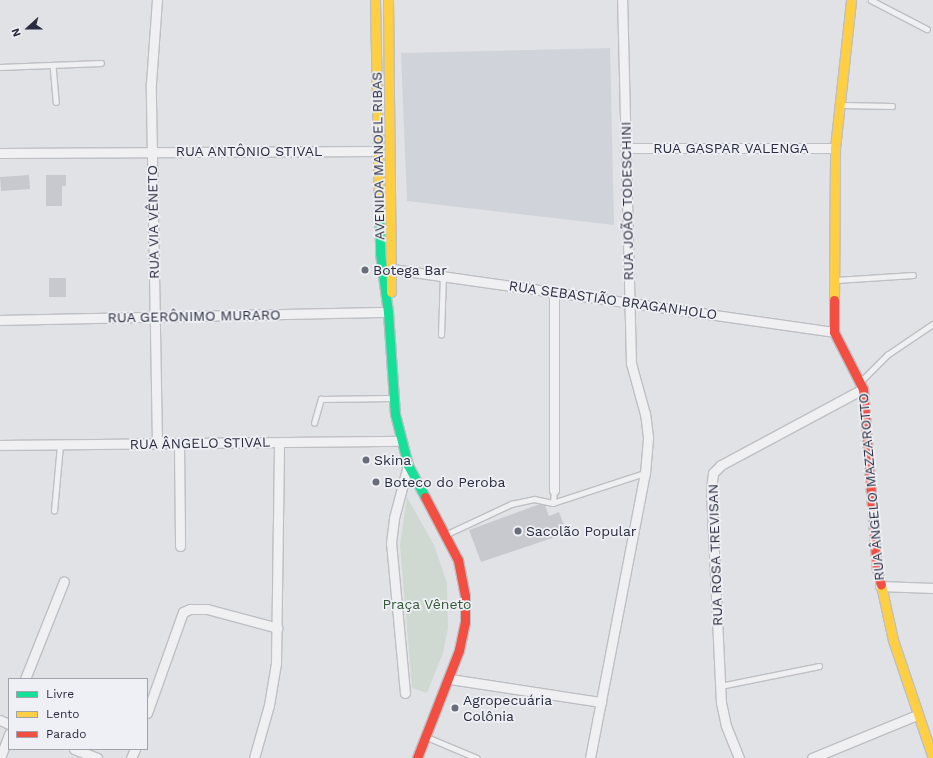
<!DOCTYPE html>
<html>
<head>
<meta charset="utf-8">
<style>
	body { margin:0 }
	#map { position:relative; width:933px; height:758px; overflow:hidden; background:#e1e2e6; font-family:"Work Sans",sans-serif }
	div>[style] { position:absolute }
	[style*='--x'] { left:calc(var(--x)*1px); top:calc(var(--y)*1px); width:calc(var(--w)*1px); rotate:calc(var(--a)*1deg) }
	.built>* { inset:0; background:#d1d3da }
	.green>* { inset:0; background:#cfd9d2 }
	.building>* { inset:0; background:#c8c9ce; transform-origin:0 0 }
	.roads { filter:drop-shadow(1px 0 #bebfc3) drop-shadow(-1px 0 #bebfc3) drop-shadow(0 1px #bebfc3) drop-shadow(0 -1px #bebfc3) }
	.lane>* { height:4.5px; margin:-2.25px; padding:0 2.25px; transform-origin:2.25px; border-radius:2.25px; background:#f0f0f3 }
	.street>* { height:9px; margin:-4.5px; padding:0 4.5px; transform-origin:4.5px; border-radius:4.5px; background:#f0f0f3 }
	.fast>* { height:9px; margin:-4.5px; padding:0 4.5px; transform-origin:4.5px; border-radius:4.5px; background:#16e098 }
	.slow>* { height:9px; margin:-4.5px; padding:0 4.5px; transform-origin:4.5px; border-radius:4.5px; background:#ffcf43 }
	.jam>* { height:9px; margin:-4.5px; padding:0 4.5px; transform-origin:4.5px; border-radius:4.5px; background:#f24e42 }
	.dots>* { width:11px; height:11px; translate:-50% -50%; box-sizing:border-box; border:2px solid #eff0f5; border-radius:50% }
	span { translate:-50% -50%; white-space:nowrap; text-align:center; line-height:1.15; -webkit-text-stroke:3.5px #eff0f5; paint-order:stroke }
	.street-label { font-size:14px; color:#292c3e }
	.poi-label { font-size:14px; color:#292c3e }
	.left { translate:0 -50%; text-align:left }
	.park-label { font-size:14px; color:#375937 }
	.legend { position:absolute; left:8px; top:678px; width:140px; height:72px; box-sizing:border-box; background:#eff0f5; border:1px solid #a0a2ac; margin:0; padding:5px 7px; list-style:none; font-size:12px; color:#292c3e }
	.legend li { display:flex; align-items:center; gap:8px; height:20px }
	.legend b { width:20px; border:1px solid #a0a2ac }
	.north { position:absolute; left:8px; top:8px; width:40px; height:40px; -webkit-text-stroke:3px #eff0f5; paint-order:stroke; rotate:249deg; font-size:11px; font-weight:700; line-height:16px; text-align:center; color:#292c3e }
	.north::after { content:''; display:block; margin:auto; width:14px; height:18px; background:#292c3e; clip-path:polygon(50% 0,100% 100%,50% 72%,0 100%) }
</style>
</head>
<body>
<div id="map">
	<div class="built">
		<div style="clip-path:polygon(610px 48px,614px 225px,407px 201px,401px 53px)"></div>
	</div>
	<div class="green">
		<div style="clip-path:polygon(407px 497px,434px 545px,447px 583px,448px 628px,443px 653px,427px 693px,412px 688px,400px 545px)"></div>
	</div>
	<div class="building">
		<div style="left:29px;top:175px;width:14px;height:29px;rotate:86deg"></div>
		<div style="clip-path:polygon(46px 175px,66px 175px,66px 186px,62px 186px,62px 206px,46px 206px)"></div>
		<div style="left:49px;top:278px;width:17px;height:19px"></div>
		<div style="clip-path:polygon(540px 504px,545px 505px,549px 516px,559px 512px,567px 533px,481px 562px,469px 530px)"></div>
	</div>
	<div class="roads">
		<div class="lane">
			<div style="--x:871;--y:0;--w:63;--a:27.4"></div>
			<div style="--x:53;--y:65;--w:37;--a:85"></div>
			<div style="--x:0;--y:67;--w:101;--a:-2.3"></div>
			<div style="--x:841;--y:105;--w:51;--a:1.1"></div>
			<div style="--x:836;--y:280;--w:77;--a:-3.7"></div>
			<div style="--x:441;--y:335;--w:59;--a:-88.1"></div>
			<div style="--x:861;--y:381;--w:37;--a:-45"></div>
			<div style="--x:887;--y:355;--w:55;--a:-34"></div>
			<div style="--x:314;--y:423;--w:25;--a:-74"></div>
			<div style="--x:321;--y:399;--w:71;--a:-0.8"></div>
			<div style="--x:553;--y:503;--w:13;--a:-86"></div>
			<div style="--x:54;--y:511;--w:66;--a:-84.8"></div>
			<div style="--x:447;--y:534;--w:71;--a:-25.1"></div>
			<div style="--x:511;--y:504;--w:24;--a:-12"></div>
			<div style="--x:534;--y:499;--w:19;--a:12"></div>
			<div style="--x:553;--y:503;--w:97;--a:-18.1"></div>
			<div style="--x:720;--y:686;--w:101;--a:-11.4"></div>
			<div style="--x:427;--y:737;--w:54;--a:22.8"></div>
		</div>
		<div class="street">
			<div style="--x:626;--y:148;--w:209;--a:0"></div>
			<div style="--x:0;--y:153;--w:378;--a:-0.3"></div>
			<div style="--x:392;--y:269;--w:446;--a:8.1"></div>
			<div style="--x:554;--y:292;--w:198;--a:90"></div>
			<div style="--x:0;--y:320;--w:388;--a:-1.2"></div>
			<div style="--x:157;--y:444;--w:361;--a:-91"></div>
			<div style="--x:151;--y:83;--w:83;--a:-85.9"></div>
			<div style="--x:179;--y:444;--w:102;--a:89.4"></div>
			<div style="--x:0;--y:445;--w:401;--a:-0.6"></div>
			<div style="--x:880;--y:586;--w:53;--a:2.2"></div>
			<div style="--x:25;--y:679;--w:105;--a:-68.3"></div>
			<div style="--x:450;--y:679;--w:153;--a:8.7"></div>
			<div style="--x:405;--y:693;--w:151;--a:-95.3"></div>
			<div style="--x:391;--y:543;--w:25;--a:-83"></div>
			<div style="--x:394;--y:518;--w:55;--a:-75.2"></div>
			<div style="--x:147;--y:713;--w:107;--a:-70.4"></div>
			<div style="--x:183;--y:612;--w:8;--a:-23"></div>
			<div style="--x:190;--y:609;--w:17;--a:0"></div>
			<div style="--x:207;--y:609;--w:73;--a:15"></div>
			<div style="--x:0;--y:720;--w:10;--a:24"></div>
			<div style="--x:74;--y:749;--w:25;--a:21"></div>
			<div style="--x:0;--y:758;--w:26;--a:-69"></div>
			<div style="--x:131;--y:758;--w:10;--a:-66"></div>
			<div style="--x:254;--y:758;--w:55;--a:-74.2"></div>
			<div style="--x:269;--y:705;--w:43;--a:-80.5"></div>
			<div style="--x:276;--y:663;--w:220;--a:-89.2"></div>
			<div style="--x:590;--y:758;--w:290;--a:-79.1"></div>
			<div style="--x:645;--y:473;--w:36;--a:-85"></div>
			<div style="--x:648;--y:437;--w:23;--a:-97"></div>
			<div style="--x:645;--y:414;--w:53;--a:-105.4"></div>
			<div style="--x:631;--y:363;--w:363;--a:-91.4"></div>
			<div style="--x:739;--y:758;--w:35;--a:-112"></div>
			<div style="--x:726;--y:726;--w:24;--a:-102"></div>
			<div style="--x:721;--y:703;--w:215;--a:-92.7"></div>
			<div style="--x:711;--y:488;--w:15;--a:-82"></div>
			<div style="--x:713;--y:473;--w:11;--a:-45"></div>
			<div style="--x:721;--y:465;--w:161;--a:-28.2"></div>
			<div style="--x:812;--y:758;--w:113;--a:-22.3"></div>
		</div>
		<div class="fast">
			<div style="--x:379;--y:215;--w:38;--a:88"></div>
			<div style="--x:380;--y:253;--w:60;--a:82.3"></div>
			<div style="--x:388;--y:312;--w:102;--a:86.1"></div>
			<div style="--x:395;--y:414;--w:53;--a:75.7"></div>
			<div style="--x:408;--y:465;--w:36;--a:62"></div>
		</div>
		<div class="slow">
			<div style="--x:375;--y:0;--w:215;--a:88.9"></div>
			<div style="--x:388;--y:0;--w:292;--a:89.4"></div>
			<div style="--x:834;--y:300;--w:152;--a:-89.6"></div>
			<div style="--x:835;--y:148;--w:149;--a:-83.8"></div>
			<div style="--x:881;--y:585;--w:56;--a:77.7"></div>
			<div style="--x:893;--y:640;--w:125;--a:71.3"></div>
		</div>
		<div class="jam">
			<div style="--x:834;--y:300;--w:32;--a:90"></div>
			<div style="--x:834;--y:332;--w:64;--a:63"></div>
			<div style="--x:863;--y:389;--w:181;--a:85.6"></div>
			<div style="--x:877;--y:569;--w:16;--a:76"></div>
			<div style="--x:417;--y:758;--w:116;--a:-68.7"></div>
			<div style="--x:459;--y:650;--w:29;--a:-78"></div>
			<div style="--x:465;--y:622;--w:26;--a:-90"></div>
			<div style="--x:465;--y:596;--w:37;--a:-101"></div>
			<div style="--x:458;--y:560;--w:71;--a:-117.6"></div>
		</div>
	</div>
	<div class="dots">
		<div style="left:365px;top:270px;background:#696c79"></div>
		<div style="left:366px;top:460px;background:#696c79"></div>
		<div style="left:376px;top:482px;background:#696c79"></div>
		<div style="left:518px;top:531px;background:#696c79"></div>
		<div style="left:455px;top:708px;background:#696c79"></div>
	</div>
	<div class="street-label">
		<span style="left:731px;top:148px">RUA GASPAR VALENGA</span>
		<span style="left:249px;top:151px">RUA ANTÔNIO STIVAL</span>
		<span style="left:378px;top:156px;rotate:-91deg">AVENIDA MANOEL RIBAS</span>
		<span style="left:627px;top:201px;rotate:-91deg">RUA JOÃO TODESCHINI</span>
		<span style="left:153px;top:222px;rotate:-91deg">RUA VIA VÊNETO</span>
		<span style="left:613px;top:300px;rotate:8deg">RUA SEBASTIÃO BRAGANHOLO</span>
		<span style="left:194px;top:316px;rotate:-1deg">RUA GERÔNIMO MURARO</span>
		<span style="left:200px;top:443px;rotate:-1deg">RUA ÂNGELO STIVAL</span>
		<span style="left:871px;top:487px;rotate:-95deg">RUA ÂNGELO MAZZAROTTO</span>
		<span style="left:715px;top:555px;rotate:-92deg">RUA ROSA TREVISAN</span>
	</div>
	<div class="poi-label">
		<span class="left" style="left:373px;top:270px">Botega Bar</span>
		<span class="left" style="left:374px;top:460px">Skina</span>
		<span class="left" style="left:384px;top:482px">Boteco do Peroba</span>
		<span class="left" style="left:526px;top:531px">Sacolão Popular</span>
		<span class="left" style="left:463px;top:708px">Agropecuária<br>Colônia</span>
	</div>
	<div class="park-label">
		<span style="left:427px;top:604px">Praça Vêneto</span>
	</div>
	<ul class="legend">
	<li><b style="height:5px;background:#16e098"></b>Livre</li>
	<li><b style="height:5px;background:#ffcf43"></b>Lento</li>
	<li><b style="height:5px;background:#f24e42"></b>Parado</li>
	</ul>
	<div class="north">N</div>
</div>
</body>
</html>
